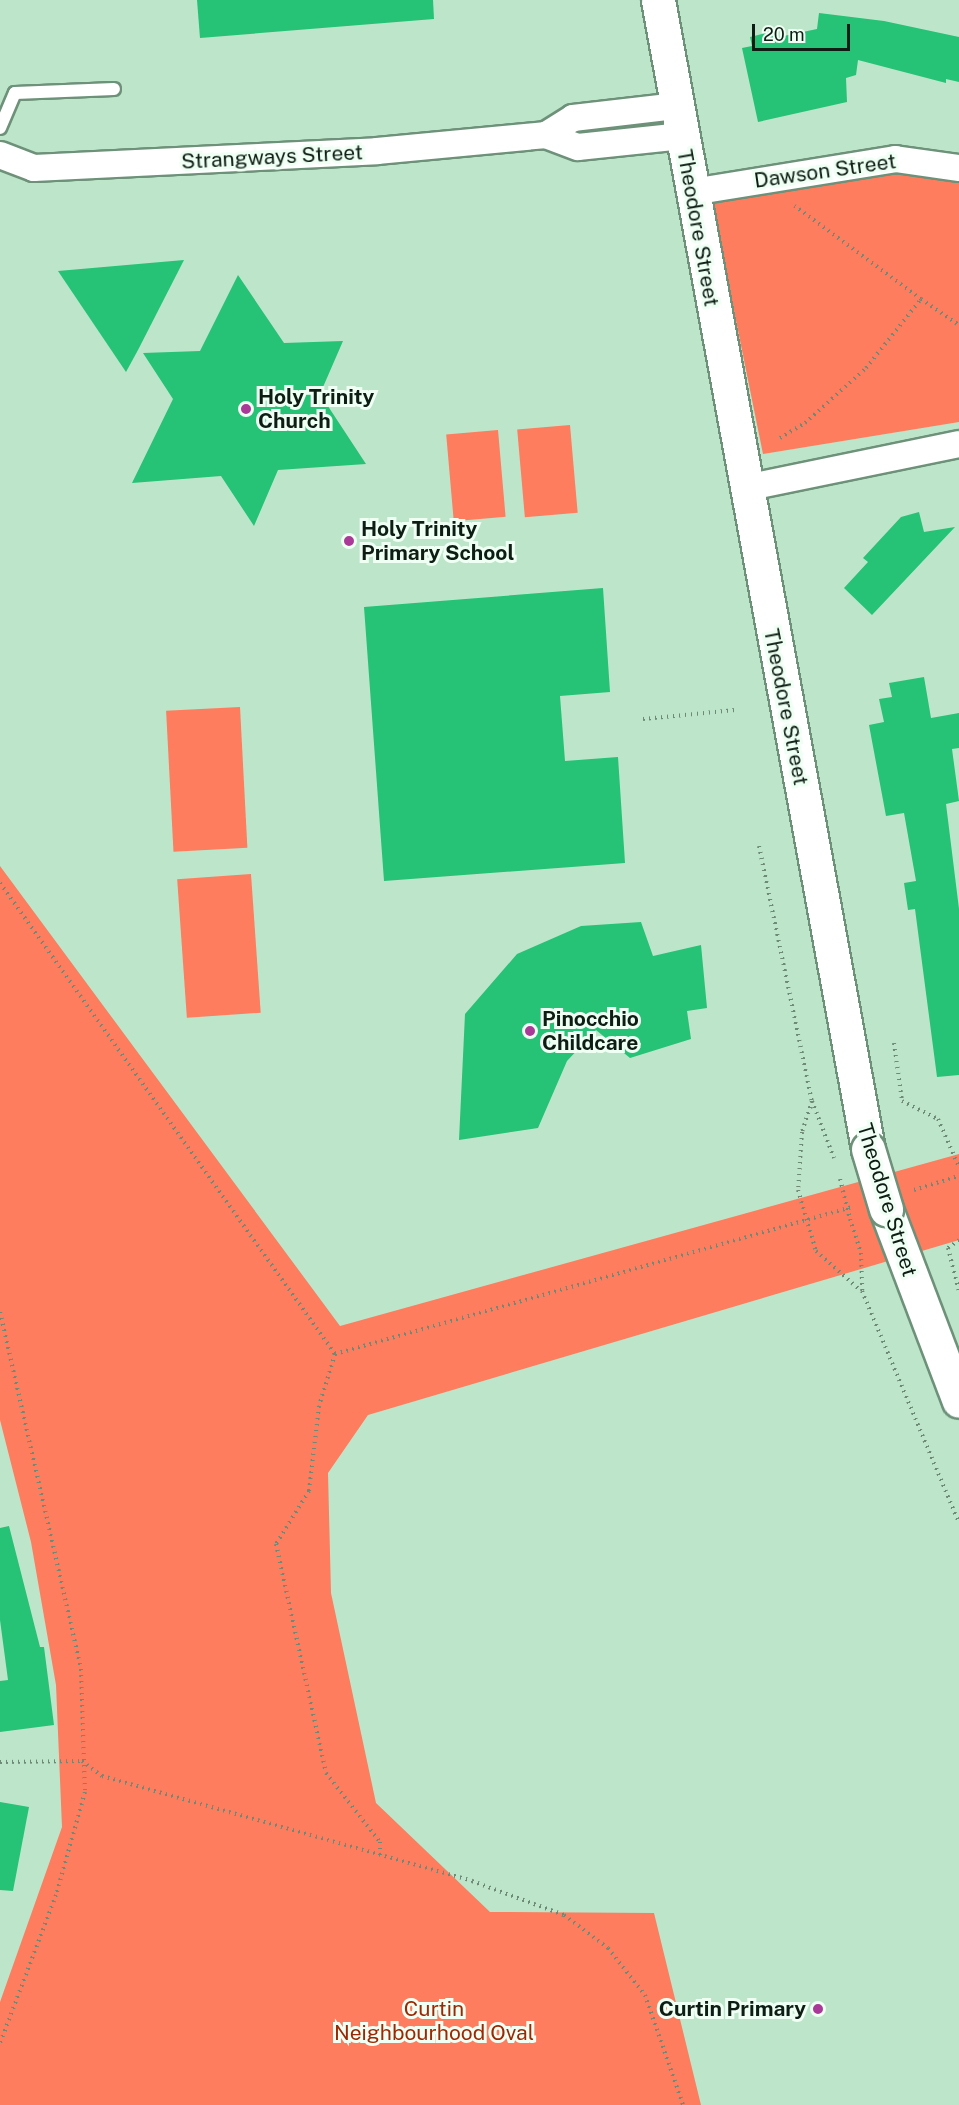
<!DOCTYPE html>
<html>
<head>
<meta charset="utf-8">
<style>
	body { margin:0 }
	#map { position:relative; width:959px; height:2105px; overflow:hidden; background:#bde5ca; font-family:"Public Sans",sans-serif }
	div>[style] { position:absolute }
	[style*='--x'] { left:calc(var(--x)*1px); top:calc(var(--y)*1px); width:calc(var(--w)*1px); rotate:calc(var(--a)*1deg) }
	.green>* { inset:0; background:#fd7d5e; transform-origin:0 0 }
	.building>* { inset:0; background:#26c275 }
	.path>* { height:4px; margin-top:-2px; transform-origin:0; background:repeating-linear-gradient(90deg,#6d8a77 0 1.5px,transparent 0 6px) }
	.roads { filter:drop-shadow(2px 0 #6d9179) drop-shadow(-2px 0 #6d9179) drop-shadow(0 2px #6d9179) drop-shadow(0 -2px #6d9179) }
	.service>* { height:12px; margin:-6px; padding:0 6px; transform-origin:6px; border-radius:6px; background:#fff }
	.minor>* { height:26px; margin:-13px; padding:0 13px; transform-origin:13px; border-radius:13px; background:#fff }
	.secondary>* { height:33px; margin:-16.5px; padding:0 16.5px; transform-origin:16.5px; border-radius:16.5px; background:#fff }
	.path-bridge>* { height:4px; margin-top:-2px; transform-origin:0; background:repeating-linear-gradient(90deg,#6d8a77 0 1.5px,transparent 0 6px) }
	.bridges { filter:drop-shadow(2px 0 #6d9179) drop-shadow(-2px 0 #6d9179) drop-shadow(0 2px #6d9179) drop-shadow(0 -2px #6d9179) }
	.secondary-bridge>* { height:33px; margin:-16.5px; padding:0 16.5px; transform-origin:16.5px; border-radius:16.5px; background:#fff }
	.dots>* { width:16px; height:16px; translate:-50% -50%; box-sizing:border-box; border:3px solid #effff4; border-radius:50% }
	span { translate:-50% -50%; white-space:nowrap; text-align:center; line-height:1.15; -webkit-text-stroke:6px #effff4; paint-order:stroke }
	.street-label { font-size:21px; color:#0e1d14 }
	.poi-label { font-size:21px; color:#0e1d14; font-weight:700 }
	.left { translate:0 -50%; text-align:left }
	.right { translate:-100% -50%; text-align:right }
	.park-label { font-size:21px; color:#9c2702 }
	.scale { position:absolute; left:752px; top:24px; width:98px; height:27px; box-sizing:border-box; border:3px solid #0e1d14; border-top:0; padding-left:8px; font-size:18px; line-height:21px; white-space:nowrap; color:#0e1d14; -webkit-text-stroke:4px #effff4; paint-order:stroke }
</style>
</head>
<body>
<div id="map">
	<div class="green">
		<div style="clip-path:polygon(898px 173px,951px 177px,959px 183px,959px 422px,763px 454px,712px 202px)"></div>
		<div style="left:570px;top:425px;width:88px;height:53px;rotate:85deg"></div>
		<div style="left:498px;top:430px;width:87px;height:52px;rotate:85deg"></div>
		<div style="left:240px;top:707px;width:141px;height:74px;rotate:87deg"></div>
		<div style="clip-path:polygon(0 866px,340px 1326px,959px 1154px,959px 1240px,368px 1415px,328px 1473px,331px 1593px,376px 1803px,490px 1912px,654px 1913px,701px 2105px,0 2105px,0 2002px,62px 1827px,56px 1685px,31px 1542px,0 1420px)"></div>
		<div style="left:251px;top:874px;width:139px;height:74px;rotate:86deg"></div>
	</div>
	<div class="building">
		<div style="clip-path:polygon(197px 0,433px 0,434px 19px,200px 38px)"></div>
		<div style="clip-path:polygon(819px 13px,884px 21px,959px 37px,959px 82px,946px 79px,946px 83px,858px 60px,856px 75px,846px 78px,847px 102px,758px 122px,742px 48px,752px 46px,750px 37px,770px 32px,774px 38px,817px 29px)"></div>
		<div style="clip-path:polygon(184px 260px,138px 350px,126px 372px,58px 271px)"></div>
		<div style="clip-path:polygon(238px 275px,284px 343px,343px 341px,320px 394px,366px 464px,278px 470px,254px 526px,221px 476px,132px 483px,173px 399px,143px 353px,200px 351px)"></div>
		<div style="clip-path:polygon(919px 512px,924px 532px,955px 527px,872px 615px,844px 588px,868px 562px,863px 558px,901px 517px)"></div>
		<div style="clip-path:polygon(603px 588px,610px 692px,560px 696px,565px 761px,618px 757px,625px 863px,384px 881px,364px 607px)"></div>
		<div style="clip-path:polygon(924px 677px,931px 718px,959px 713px,959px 748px,952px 749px,959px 801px,946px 804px,959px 909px,959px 1075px,937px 1077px,915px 909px,908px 910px,904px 883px,916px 881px,904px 813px,886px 816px,869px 725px,884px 722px,879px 699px,892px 697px,889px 683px)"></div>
		<div style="clip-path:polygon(641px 922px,653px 956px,701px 945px,707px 1008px,687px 1011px,691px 1039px,630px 1058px,596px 1030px,567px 1061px,538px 1128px,459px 1140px,465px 1014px,517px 954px,581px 926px)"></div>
		<div style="clip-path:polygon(9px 1526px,40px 1647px,44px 1647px,54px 1725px,0 1732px,0 1681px,8px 1680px,0 1620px,0 1528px)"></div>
		<div style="clip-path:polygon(0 1802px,29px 1807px,13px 1891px,0 1890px)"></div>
	</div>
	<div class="path">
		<div style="--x:921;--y:299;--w:46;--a:34.4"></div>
		<div style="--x:780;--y:438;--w:29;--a:-31"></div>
		<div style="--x:805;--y:423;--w:82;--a:-42"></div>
		<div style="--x:866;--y:368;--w:88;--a:-51.4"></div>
		<div style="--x:921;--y:299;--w:157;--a:-143.6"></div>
		<div style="--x:643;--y:719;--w:93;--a:-5.5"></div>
		<div style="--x:759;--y:846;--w:260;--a:78.3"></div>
		<div style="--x:812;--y:1101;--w:61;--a:68.9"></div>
		<div style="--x:0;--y:883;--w:578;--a:54.58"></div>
		<div style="--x:335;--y:1354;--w:537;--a:-15.87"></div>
		<div style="--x:894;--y:1043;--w:59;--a:82.1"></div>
		<div style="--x:902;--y:1101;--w:40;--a:26.6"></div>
		<div style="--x:938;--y:1119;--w:52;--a:66.4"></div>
		<div style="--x:812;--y:1101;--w:33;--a:108"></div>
		<div style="--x:802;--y:1132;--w:58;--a:93.9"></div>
		<div style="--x:798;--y:1190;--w:64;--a:73.6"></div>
		<div style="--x:816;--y:1251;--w:60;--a:41.6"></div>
		<div style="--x:914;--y:1190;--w:47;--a:-17.3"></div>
		<div style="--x:850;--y:1219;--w:36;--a:72"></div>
		<div style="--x:861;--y:1253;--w:38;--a:88"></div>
		<div style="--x:862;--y:1291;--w:251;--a:67.3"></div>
		<div style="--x:959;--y:1240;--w:14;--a:144"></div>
		<div style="--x:948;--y:1248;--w:44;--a:75.7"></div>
		<div style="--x:0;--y:1312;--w:366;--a:77.2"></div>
		<div style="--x:81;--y:1669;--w:123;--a:88.1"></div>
		<div style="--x:85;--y:1792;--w:107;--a:105.7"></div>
		<div style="--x:56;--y:1895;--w:158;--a:110.7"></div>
		<div style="--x:335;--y:1354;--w:54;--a:107.1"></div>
		<div style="--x:319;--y:1406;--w:86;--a:96.7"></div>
		<div style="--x:309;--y:1491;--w:62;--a:121.9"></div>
		<div style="--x:276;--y:1544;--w:234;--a:77.7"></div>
		<div style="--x:326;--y:1773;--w:88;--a:52"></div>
		<div style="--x:380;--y:1842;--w:16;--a:90"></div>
		<div style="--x:0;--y:1762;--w:82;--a:-0.7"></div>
		<div style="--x:82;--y:1761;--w:25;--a:37"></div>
		<div style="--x:102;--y:1776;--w:385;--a:15.8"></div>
		<div style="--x:472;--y:1881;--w:98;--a:20.3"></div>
		<div style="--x:564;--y:1915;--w:55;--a:36.9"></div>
		<div style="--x:608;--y:1948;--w:60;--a:51.8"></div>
		<div style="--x:645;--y:1995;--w:116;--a:70.9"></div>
	</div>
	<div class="roads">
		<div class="service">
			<div style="--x:0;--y:128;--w:38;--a:-67"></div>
			<div style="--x:15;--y:93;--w:99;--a:-2.3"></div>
		</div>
		<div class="minor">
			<div style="--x:546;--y:135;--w:32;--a:-32"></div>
			<div style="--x:573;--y:118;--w:105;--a:-6.6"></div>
			<div style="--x:0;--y:155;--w:36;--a:21"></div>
			<div style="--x:34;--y:168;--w:343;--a:-2.8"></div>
			<div style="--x:377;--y:151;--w:170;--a:-5.4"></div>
			<div style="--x:546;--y:135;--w:34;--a:21"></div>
			<div style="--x:578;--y:147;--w:105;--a:-6"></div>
			<div style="--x:692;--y:192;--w:206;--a:-9.2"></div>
			<div style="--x:895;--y:159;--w:65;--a:8"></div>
			<div style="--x:745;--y:488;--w:218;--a:-11.6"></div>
		</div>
		<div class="secondary">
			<div style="--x:658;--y:0;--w:1168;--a:79.64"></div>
			<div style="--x:886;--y:1209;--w:205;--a:69.2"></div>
		</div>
	</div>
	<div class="path-bridge">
		<div style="--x:840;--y:1179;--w:41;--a:76"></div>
	</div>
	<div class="bridges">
		<div class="secondary-bridge">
			<div style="--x:868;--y:1149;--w:63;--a:73.3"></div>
		</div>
	</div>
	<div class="dots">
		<div style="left:246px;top:409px;background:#aa3a97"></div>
		<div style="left:349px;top:541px;background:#aa3a97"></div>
		<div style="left:530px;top:1031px;background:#aa3a97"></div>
		<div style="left:818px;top:2009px;background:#aa3a97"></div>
	</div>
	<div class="street-label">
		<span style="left:272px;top:157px;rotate:-3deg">Strangways Street</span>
		<span style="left:825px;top:171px;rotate:-8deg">Dawson Street</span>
		<span style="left:698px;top:228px;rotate:80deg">Theodore Street</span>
		<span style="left:786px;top:707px;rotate:79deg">Theodore Street</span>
		<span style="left:887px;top:1200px;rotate:73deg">Theodore Street</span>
	</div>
	<div class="poi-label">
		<span class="left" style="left:258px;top:409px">Holy Trinity<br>Church</span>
		<span class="left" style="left:361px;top:541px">Holy Trinity<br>Primary School</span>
		<span class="left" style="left:542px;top:1031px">Pinocchio<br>Childcare</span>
		<span class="right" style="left:806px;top:2009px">Curtin Primary</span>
	</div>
	<div class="park-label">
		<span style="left:434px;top:2021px">Curtin<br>Neighbourhood Oval</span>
	</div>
	<div class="scale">20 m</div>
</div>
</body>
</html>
